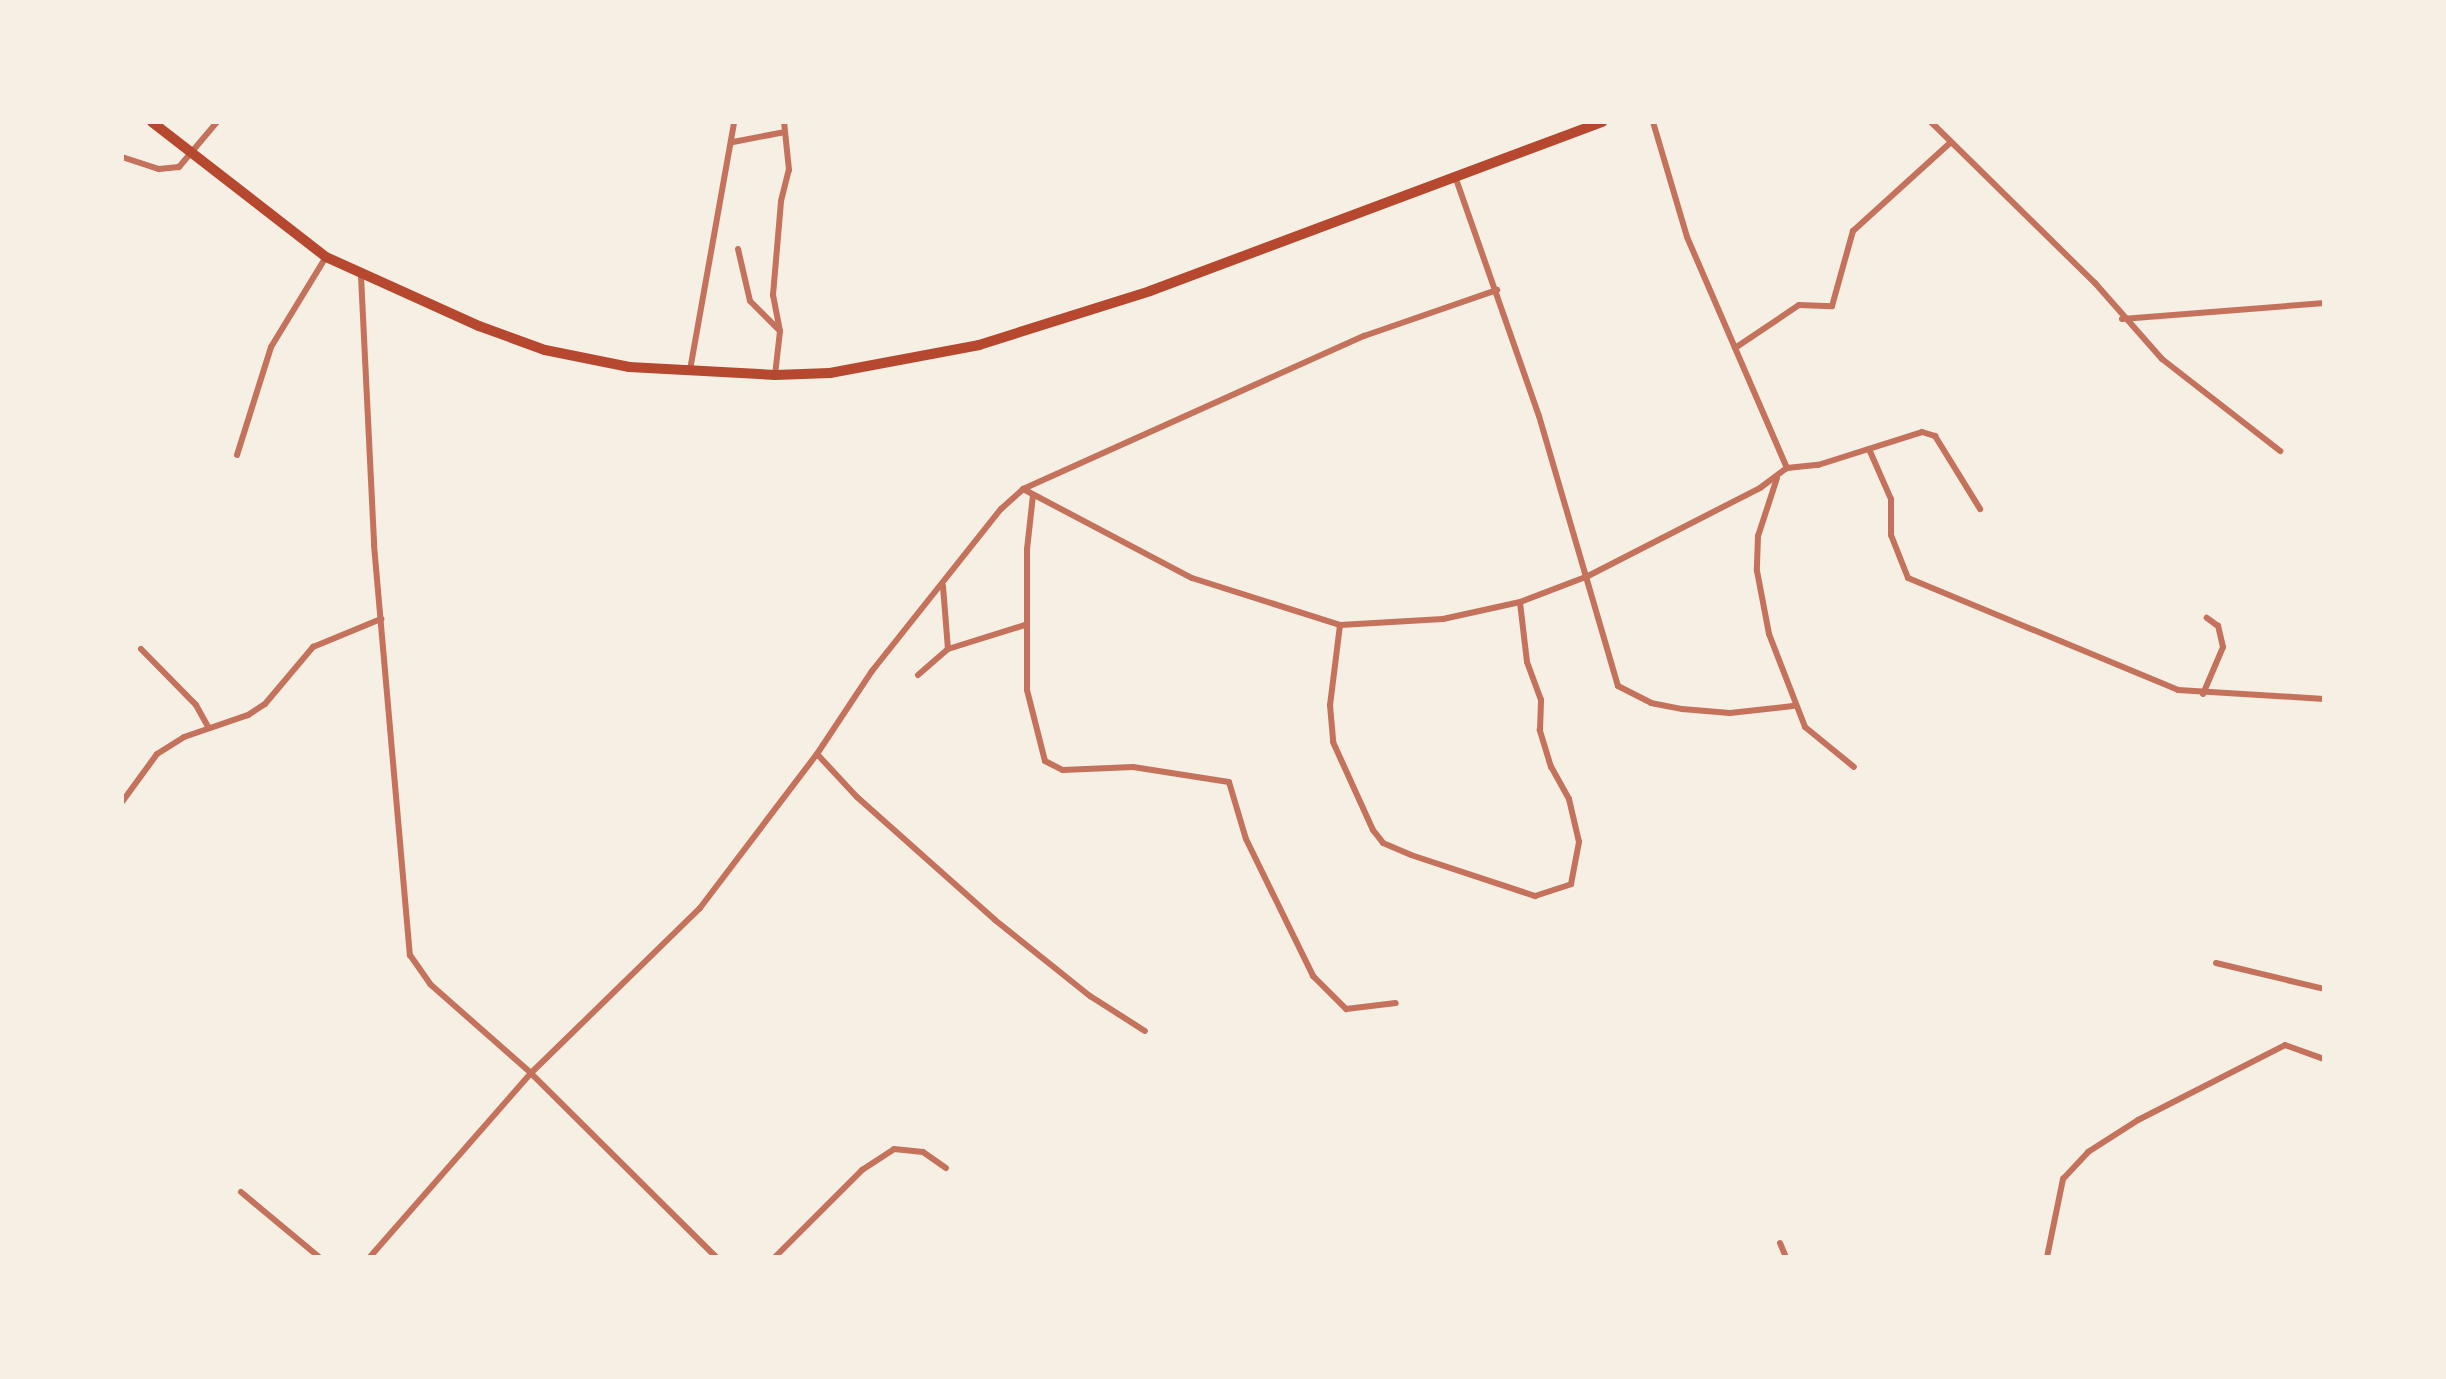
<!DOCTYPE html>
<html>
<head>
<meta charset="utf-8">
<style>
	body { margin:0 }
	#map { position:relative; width:2446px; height:1379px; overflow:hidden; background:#f6efe4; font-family:"Libre Baskerville",serif }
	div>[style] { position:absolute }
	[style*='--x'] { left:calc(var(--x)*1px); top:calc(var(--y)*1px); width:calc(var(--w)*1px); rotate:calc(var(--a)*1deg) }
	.minor>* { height:6px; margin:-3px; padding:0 3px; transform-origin:3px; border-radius:3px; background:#c5725c }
	.primary>* { height:10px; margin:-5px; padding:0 5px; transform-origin:5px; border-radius:5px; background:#b5482f }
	span { translate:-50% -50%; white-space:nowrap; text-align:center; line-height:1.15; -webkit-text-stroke:7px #f6efe4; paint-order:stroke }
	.frame { position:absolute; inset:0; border:124px solid #f6efe4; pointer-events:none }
</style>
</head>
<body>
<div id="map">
	<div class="minor">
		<div style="--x:1653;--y:122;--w:120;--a:73.5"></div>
		<div style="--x:1687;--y:237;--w:252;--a:66.6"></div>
		<div style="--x:1931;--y:122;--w:230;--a:44.5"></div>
		<div style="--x:2095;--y:283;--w:101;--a:48.6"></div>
		<div style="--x:2162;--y:359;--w:150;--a:37.9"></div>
		<div style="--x:733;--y:142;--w:53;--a:-10.9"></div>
		<div style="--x:122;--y:157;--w:39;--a:18"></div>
		<div style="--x:159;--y:169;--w:20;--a:-6"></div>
		<div style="--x:179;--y:167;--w:59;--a:-49.8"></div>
		<div style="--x:1456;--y:179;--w:251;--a:70.7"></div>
		<div style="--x:1539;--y:416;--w:281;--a:73.7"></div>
		<div style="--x:1618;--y:686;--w:37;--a:27"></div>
		<div style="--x:1651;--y:703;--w:32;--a:11"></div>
		<div style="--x:1682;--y:709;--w:48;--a:4.8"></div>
		<div style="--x:1730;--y:713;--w:63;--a:-6.3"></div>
		<div style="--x:738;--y:249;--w:53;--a:77"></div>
		<div style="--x:750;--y:301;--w:42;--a:45"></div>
		<div style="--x:361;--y:276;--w:269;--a:87.2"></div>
		<div style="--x:374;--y:545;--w:412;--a:85"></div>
		<div style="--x:410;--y:955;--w:35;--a:55"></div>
		<div style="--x:430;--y:984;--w:135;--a:41.4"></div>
		<div style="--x:531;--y:1073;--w:244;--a:131.2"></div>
		<div style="--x:2122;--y:319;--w:203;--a:-4.5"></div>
		<div style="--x:1735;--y:348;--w:77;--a:-33.9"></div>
		<div style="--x:1799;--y:305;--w:33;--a:2"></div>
		<div style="--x:1832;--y:306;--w:78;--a:-74.4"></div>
		<div style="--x:1853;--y:231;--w:132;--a:-42.2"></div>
		<div style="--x:690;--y:370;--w:252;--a:-79.9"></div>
		<div style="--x:775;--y:375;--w:44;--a:-83.5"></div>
		<div style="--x:780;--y:331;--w:37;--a:-101"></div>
		<div style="--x:773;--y:295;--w:94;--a:-85.1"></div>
		<div style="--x:781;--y:201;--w:32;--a:-76"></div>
		<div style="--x:789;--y:170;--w:48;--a:-95.9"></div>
		<div style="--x:1869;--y:449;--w:55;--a:66.3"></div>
		<div style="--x:1891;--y:499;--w:36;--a:90"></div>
		<div style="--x:1891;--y:535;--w:46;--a:68.4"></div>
		<div style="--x:1908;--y:578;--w:292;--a:22.5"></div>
		<div style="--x:2178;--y:690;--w:146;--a:3.5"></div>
		<div style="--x:237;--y:455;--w:113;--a:-72.5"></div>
		<div style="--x:271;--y:347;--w:105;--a:-58.6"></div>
		<div style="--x:1777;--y:478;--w:61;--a:108.1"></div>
		<div style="--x:1758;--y:536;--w:35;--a:92"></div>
		<div style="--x:1757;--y:571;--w:64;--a:79.2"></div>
		<div style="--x:1769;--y:634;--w:100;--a:68.8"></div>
		<div style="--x:1805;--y:727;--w:63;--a:39.2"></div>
		<div style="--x:1023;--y:489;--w:191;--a:27.8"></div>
		<div style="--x:1192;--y:578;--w:155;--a:17.6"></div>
		<div style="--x:1340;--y:625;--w:103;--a:-3.3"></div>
		<div style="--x:1443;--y:619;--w:79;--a:-12.4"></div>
		<div style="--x:1520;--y:602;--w:73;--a:-20.9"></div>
		<div style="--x:1588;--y:576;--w:193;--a:-27.1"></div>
		<div style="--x:1760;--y:488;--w:34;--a:-37"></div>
		<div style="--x:1787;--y:468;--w:31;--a:-6"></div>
		<div style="--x:1818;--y:465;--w:109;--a:-17.6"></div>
		<div style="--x:1922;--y:432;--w:14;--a:17"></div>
		<div style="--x:1935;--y:436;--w:86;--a:58.3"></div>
		<div style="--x:1033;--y:495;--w:54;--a:96.3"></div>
		<div style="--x:1027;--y:549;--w:141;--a:90"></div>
		<div style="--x:1027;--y:690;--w:73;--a:75.8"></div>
		<div style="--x:1045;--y:761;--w:20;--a:27"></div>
		<div style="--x:1063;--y:770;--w:70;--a:-2.5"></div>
		<div style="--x:1133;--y:767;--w:97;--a:8.9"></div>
		<div style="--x:1229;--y:782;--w:59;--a:73.4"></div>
		<div style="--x:1246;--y:839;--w:153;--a:63.9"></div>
		<div style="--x:1313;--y:976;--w:47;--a:45"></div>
		<div style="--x:1346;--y:1009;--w:50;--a:-6.8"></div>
		<div style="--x:943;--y:586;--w:63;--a:85.5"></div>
		<div style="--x:1340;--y:625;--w:81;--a:97.1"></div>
		<div style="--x:1330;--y:705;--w:37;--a:85"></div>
		<div style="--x:1333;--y:742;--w:97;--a:65.6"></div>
		<div style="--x:1373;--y:830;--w:16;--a:52"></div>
		<div style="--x:1383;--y:843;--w:30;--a:23"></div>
		<div style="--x:1411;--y:855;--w:131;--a:18.3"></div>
		<div style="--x:1535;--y:896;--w:38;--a:-18"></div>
		<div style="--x:1571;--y:884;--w:43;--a:-79.2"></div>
		<div style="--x:1579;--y:842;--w:44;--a:-103.1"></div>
		<div style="--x:1569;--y:799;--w:37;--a:-119"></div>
		<div style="--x:1551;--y:767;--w:39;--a:-107"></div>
		<div style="--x:1540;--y:730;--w:30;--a:-88"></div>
		<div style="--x:1541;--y:700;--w:40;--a:-110.2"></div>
		<div style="--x:1527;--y:662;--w:60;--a:-96.7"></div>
		<div style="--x:141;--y:649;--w:78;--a:45.5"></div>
		<div style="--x:196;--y:705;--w:26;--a:61"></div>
		<div style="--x:918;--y:675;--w:40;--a:-41"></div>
		<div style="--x:948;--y:649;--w:81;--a:-17.3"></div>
		<div style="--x:2203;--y:694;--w:51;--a:-66.9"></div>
		<div style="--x:2223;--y:647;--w:22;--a:-103"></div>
		<div style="--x:2218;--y:626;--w:14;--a:-144"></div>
		<div style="--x:817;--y:754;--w:59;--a:47.1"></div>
		<div style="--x:857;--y:797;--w:185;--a:41.7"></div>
		<div style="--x:995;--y:920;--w:122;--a:38.7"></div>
		<div style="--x:1090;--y:996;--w:65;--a:32.5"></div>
		<div style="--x:122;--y:802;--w:59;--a:-53.9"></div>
		<div style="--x:157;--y:754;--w:32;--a:-32"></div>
		<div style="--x:184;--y:737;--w:68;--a:-19"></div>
		<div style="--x:248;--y:715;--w:20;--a:-33"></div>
		<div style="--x:265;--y:704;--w:75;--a:-49.9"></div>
		<div style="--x:313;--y:647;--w:74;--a:-22.4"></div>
		<div style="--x:2216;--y:963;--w:111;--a:13.5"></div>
		<div style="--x:241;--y:1192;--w:102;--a:39.8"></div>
		<div style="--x:1780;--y:1243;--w:15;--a:67"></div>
		<div style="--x:716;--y:1257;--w:261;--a:-135.2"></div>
		<div style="--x:531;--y:1073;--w:236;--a:-44.3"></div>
		<div style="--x:700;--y:908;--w:193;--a:-52.8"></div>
		<div style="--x:817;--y:754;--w:100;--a:-56.5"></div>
		<div style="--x:872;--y:671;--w:207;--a:-51.5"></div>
		<div style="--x:1001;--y:509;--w:30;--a:-42"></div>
		<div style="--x:1023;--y:489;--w:374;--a:-24.2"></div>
		<div style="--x:1364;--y:336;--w:141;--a:-19.1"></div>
		<div style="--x:775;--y:1257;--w:123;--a:-45"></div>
		<div style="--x:862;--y:1170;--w:38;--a:-33"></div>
		<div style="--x:894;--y:1149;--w:29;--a:6"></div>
		<div style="--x:923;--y:1152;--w:28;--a:35"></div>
		<div style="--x:2047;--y:1257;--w:80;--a:-78.4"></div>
		<div style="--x:2063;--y:1179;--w:37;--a:-47"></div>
		<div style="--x:2088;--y:1152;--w:59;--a:-32.6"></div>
		<div style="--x:2138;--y:1120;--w:165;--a:-27"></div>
		<div style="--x:2285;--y:1045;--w:41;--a:19.7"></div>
	</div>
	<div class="primary">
		<div style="--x:152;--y:122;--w:220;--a:37.8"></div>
		<div style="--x:326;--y:257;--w:168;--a:24.3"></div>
		<div style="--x:479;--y:326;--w:70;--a:20"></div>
		<div style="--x:545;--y:350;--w:86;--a:11.4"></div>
		<div style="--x:629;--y:367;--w:146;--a:3.1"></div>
		<div style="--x:775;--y:375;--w:55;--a:-2.1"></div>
		<div style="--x:830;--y:373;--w:152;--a:-10.6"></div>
		<div style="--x:979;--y:345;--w:179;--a:-17.5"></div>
		<div style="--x:1150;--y:291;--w:483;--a:-20.5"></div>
	</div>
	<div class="frame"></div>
</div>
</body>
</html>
